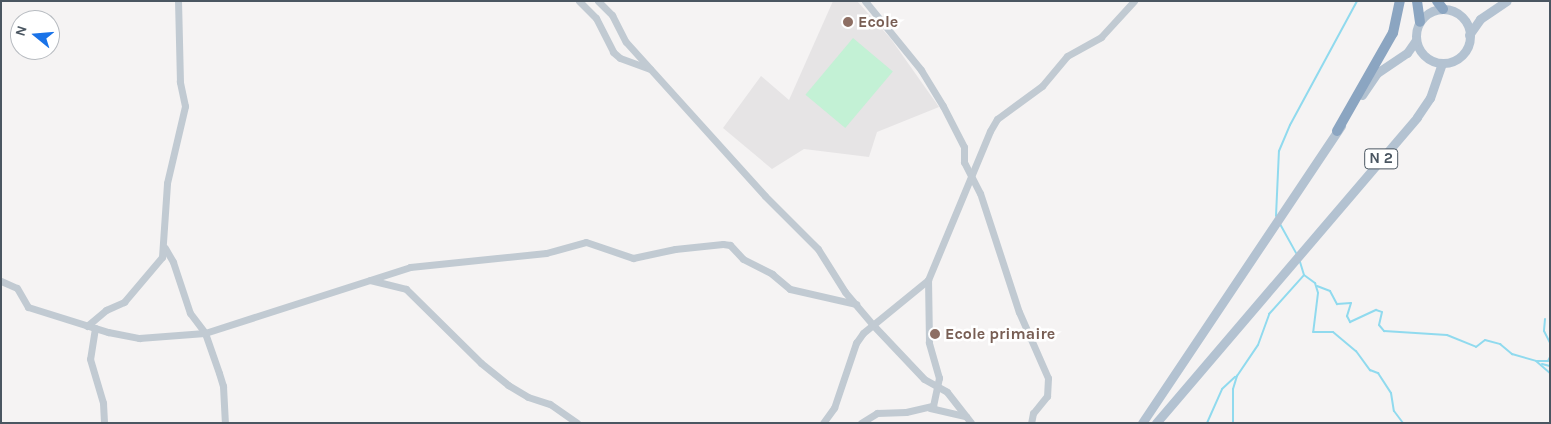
<!DOCTYPE html>
<html>
<head>
<meta charset="utf-8">
<style>
	body { margin:0 }
	#map { position:relative; width:1551px; height:424px; overflow:hidden; background:#f5f3f3; font-family:Karla,sans-serif }
	div>[style] { position:absolute }
	[style*='--x'] { left:calc(var(--x)*1px); top:calc(var(--y)*1px); width:calc(var(--w)*1px); rotate:calc(var(--a)*1deg) }
	.education>* { inset:0; background:#e6e4e5 }
	.green>* { inset:0; background:#c3f1d5; transform-origin:0 0 }
	.stream>* { height:2px; margin:-1px; padding:0 1px; transform-origin:1px; border-radius:1px; background:#90daee }
	.minor>* { height:7px; margin:-3.5px; padding:0 3.5px; transform-origin:3.5px; border-radius:3.5px; background:#c1cad2 }
	.major>* { height:9px; margin:-4.5px; padding:0 4.5px; transform-origin:4.5px; border-radius:4.5px; background:#b3c2d1 }
	.major>.ring { margin:-4.5px; padding:0; box-sizing:content-box; background:none; border:9px solid #b3c2d1; border-radius:50% }
	.highway>* { height:10px; margin:-5px; padding:0 5px; transform-origin:5px; border-radius:5px; background:#8ba5c1 }
	.dots>* { width:14px; height:14px; translate:-50% -50%; box-sizing:border-box; border:2px solid #fff; border-radius:50% }
	span { translate:-50% -50%; white-space:nowrap; text-align:center; line-height:1.15; -webkit-text-stroke:5px #fff; paint-order:stroke }
	.shield-label span { padding:1px 4px; background:#fff; border:1px solid; border-radius:4px; -webkit-text-stroke-width:0 }
	.shield-label { font-size:15px; color:#4a5661; font-weight:700 }
	.education-label { font-size:16px; color:#785e54; font-weight:700 }
	.left { translate:0 -50%; text-align:left }
	.frame { position:absolute; inset:0; border:2px solid #4a5661; pointer-events:none }
	.north { position:absolute; left:10px; top:10px; width:50px; height:50px; box-sizing:border-box; background:#fff; border:1px solid #b7bbc0; border-radius:50%; rotate:287deg; font-size:14px; font-weight:700; line-height:20px; text-align:center; color:#4a5661 }
	.north::after { content:''; display:block; margin:auto; width:18px; height:22px; background:#1a73e8; clip-path:polygon(50% 0,100% 100%,50% 72%,0 100%) }
</style>
</head>
<body>
<div id="map">
	<div class="education">
		<div style="clip-path:polygon(833px 1px,857px 1px,891px 39px,939px 107px,877px 132px,869px 157px,804px 149px,772px 169px,723px 128px,761px 76px,789px 100px)"></div>
	</div>
	<div class="green">
		<div style="left:853px;top:38px;width:52px;height:74px;rotate:40deg"></div>
	</div>
	<div class="stream">
		<div style="--x:1276;--y:216;--w:65;--a:-87.4"></div>
		<div style="--x:1279;--y:151;--w:28;--a:-67"></div>
		<div style="--x:1290;--y:125;--w:141;--a:-61.6"></div>
		<div style="--x:1280;--y:224;--w:33;--a:61"></div>
		<div style="--x:1304;--y:275;--w:14;--a:36"></div>
		<div style="--x:1315;--y:283;--w:10;--a:73"></div>
		<div style="--x:1318;--y:293;--w:39;--a:97"></div>
		<div style="--x:1313;--y:332;--w:20;--a:0"></div>
		<div style="--x:1333;--y:332;--w:30;--a:40"></div>
		<div style="--x:1356;--y:351;--w:24;--a:54"></div>
		<div style="--x:1370;--y:370;--w:9;--a:21"></div>
		<div style="--x:1378;--y:373;--w:24;--a:57"></div>
		<div style="--x:1391;--y:393;--w:18;--a:81"></div>
		<div style="--x:1394;--y:411;--w:15;--a:53"></div>
		<div style="--x:1317;--y:286;--w:14;--a:21"></div>
		<div style="--x:1330;--y:291;--w:15;--a:62"></div>
		<div style="--x:1337;--y:304;--w:14;--a:-4"></div>
		<div style="--x:1351;--y:303;--w:14;--a:107"></div>
		<div style="--x:1347;--y:316;--w:7;--a:63"></div>
		<div style="--x:1350;--y:322;--w:29;--a:-25"></div>
		<div style="--x:1376;--y:310;--w:6;--a:18"></div>
		<div style="--x:1382;--y:312;--w:13;--a:103"></div>
		<div style="--x:1379;--y:325;--w:8;--a:50"></div>
		<div style="--x:1384;--y:331;--w:63;--a:3.6"></div>
		<div style="--x:1447;--y:335;--w:31;--a:22"></div>
		<div style="--x:1476;--y:347;--w:11;--a:-38"></div>
		<div style="--x:1485;--y:340;--w:16;--a:15"></div>
		<div style="--x:1500;--y:344;--w:16;--a:40"></div>
		<div style="--x:1512;--y:354;--w:25;--a:16"></div>
		<div style="--x:1536;--y:361;--w:18;--a:41"></div>
		<div style="--x:1545;--y:319;--w:12;--a:95"></div>
		<div style="--x:1544;--y:331;--w:13;--a:63"></div>
		<div style="--x:1537;--y:361;--w:11;--a:0"></div>
		<div style="--x:1548;--y:361;--w:4;--a:-63"></div>
		<div style="--x:1542;--y:364;--w:8;--a:14"></div>
		<div style="--x:1207;--y:423;--w:37;--a:-66"></div>
		<div style="--x:1222;--y:389;--w:18;--a:-43"></div>
		<div style="--x:1233;--y:423;--w:34;--a:-90"></div>
		<div style="--x:1233;--y:389;--w:14;--a:-73"></div>
		<div style="--x:1237;--y:376;--w:37;--a:-56"></div>
		<div style="--x:1258;--y:345;--w:33;--a:-70"></div>
		<div style="--x:1269;--y:314;--w:52;--a:-48.1"></div>
		<div style="--x:1304;--y:275;--w:17;--a:-107"></div>
	</div>
	<div class="minor">
		<div style="--x:579;--y:1;--w:24;--a:45"></div>
		<div style="--x:596;--y:18;--w:38;--a:63"></div>
		<div style="--x:613;--y:52;--w:9;--a:41"></div>
		<div style="--x:620;--y:58;--w:32;--a:20"></div>
		<div style="--x:598;--y:1;--w:20;--a:45"></div>
		<div style="--x:612;--y:15;--w:30;--a:63"></div>
		<div style="--x:626;--y:42;--w:207;--a:47.9"></div>
		<div style="--x:765;--y:196;--w:75;--a:45"></div>
		<div style="--x:818;--y:249;--w:51;--a:57.9"></div>
		<div style="--x:845;--y:292;--w:43;--a:49.7"></div>
		<div style="--x:873;--y:325;--w:74;--a:46.6"></div>
		<div style="--x:924;--y:379;--w:26;--a:29"></div>
		<div style="--x:947;--y:392;--w:39;--a:52"></div>
		<div style="--x:865;--y:1;--w:89;--a:50.9"></div>
		<div style="--x:921;--y:70;--w:42;--a:58.6"></div>
		<div style="--x:943;--y:106;--w:46;--a:62.9"></div>
		<div style="--x:964;--y:147;--w:15;--a:90"></div>
		<div style="--x:964;--y:162;--w:35;--a:63"></div>
		<div style="--x:980;--y:193;--w:125;--a:71.9"></div>
		<div style="--x:1019;--y:312;--w:72;--a:66.3"></div>
		<div style="--x:1048;--y:378;--w:18;--a:93"></div>
		<div style="--x:1047;--y:396;--w:22;--a:129"></div>
		<div style="--x:1033;--y:413;--w:10;--a:101"></div>
		<div style="--x:165;--y:248;--w:16;--a:60"></div>
		<div style="--x:173;--y:262;--w:54;--a:71.6"></div>
		<div style="--x:190;--y:313;--w:25;--a:53"></div>
		<div style="--x:205;--y:333;--w:42;--a:70.7"></div>
		<div style="--x:219;--y:373;--w:14;--a:73"></div>
		<div style="--x:223;--y:386;--w:37;--a:87"></div>
		<div style="--x:370;--y:280;--w:37;--a:14"></div>
		<div style="--x:406;--y:289;--w:105;--a:44.6"></div>
		<div style="--x:481;--y:363;--w:35;--a:39"></div>
		<div style="--x:508;--y:385;--w:23;--a:31"></div>
		<div style="--x:528;--y:397;--w:23;--a:18"></div>
		<div style="--x:550;--y:404;--w:33;--a:35"></div>
		<div style="--x:1;--y:281;--w:17;--a:24"></div>
		<div style="--x:17;--y:288;--w:22;--a:60"></div>
		<div style="--x:28;--y:307;--w:84;--a:17.4"></div>
		<div style="--x:108;--y:332;--w:32;--a:11"></div>
		<div style="--x:139;--y:338;--w:66;--a:-4.3"></div>
		<div style="--x:205;--y:333;--w:215;--a:-17.8"></div>
		<div style="--x:410;--y:267;--w:137;--a:-5.9"></div>
		<div style="--x:546;--y:253;--w:41;--a:-15.4"></div>
		<div style="--x:586;--y:242;--w:50;--a:18.8"></div>
		<div style="--x:633;--y:258;--w:43;--a:-12.1"></div>
		<div style="--x:675;--y:249;--w:48;--a:-5.9"></div>
		<div style="--x:723;--y:244;--w:7;--a:8"></div>
		<div style="--x:730;--y:245;--w:19;--a:47"></div>
		<div style="--x:743;--y:259;--w:33;--a:27"></div>
		<div style="--x:772;--y:274;--w:23;--a:40"></div>
		<div style="--x:790;--y:289;--w:68;--a:12.8"></div>
		<div style="--x:87;--y:326;--w:25;--a:-40"></div>
		<div style="--x:106;--y:310;--w:20;--a:-24"></div>
		<div style="--x:124;--y:302;--w:59;--a:-49.8"></div>
		<div style="--x:162;--y:257;--w:74;--a:-86.1"></div>
		<div style="--x:167;--y:183;--w:79;--a:-76.8"></div>
		<div style="--x:185;--y:106;--w:25;--a:-102"></div>
		<div style="--x:180;--y:82;--w:81;--a:-91.4"></div>
		<div style="--x:95;--y:328;--w:31;--a:99"></div>
		<div style="--x:90;--y:359;--w:46;--a:73.5"></div>
		<div style="--x:103;--y:403;--w:20;--a:87"></div>
		<div style="--x:930;--y:408;--w:37;--a:13"></div>
		<div style="--x:823;--y:423;--w:19;--a:-54"></div>
		<div style="--x:834;--y:408;--w:69;--a:-71.3"></div>
		<div style="--x:856;--y:343;--w:12;--a:-55"></div>
		<div style="--x:863;--y:333;--w:84;--a:-39.2"></div>
		<div style="--x:861;--y:423;--w:19;--a:-32"></div>
		<div style="--x:877;--y:413;--w:29;--a:-2"></div>
		<div style="--x:906;--y:412;--w:28;--a:-13"></div>
		<div style="--x:933;--y:406;--w:29;--a:-78"></div>
		<div style="--x:939;--y:378;--w:37;--a:-106"></div>
		<div style="--x:929;--y:342;--w:62;--a:-90.9"></div>
		<div style="--x:928;--y:280;--w:161;--a:-67.4"></div>
		<div style="--x:990;--y:131;--w:14;--a:-60"></div>
		<div style="--x:997;--y:119;--w:56;--a:-36.3"></div>
		<div style="--x:1042;--y:86;--w:39;--a:-50"></div>
		<div style="--x:1067;--y:56;--w:39;--a:-29"></div>
		<div style="--x:1101;--y:37;--w:49;--a:-47.5"></div>
	</div>
	<div class="major">
		<div class="ring" style="left:1416px;top:9px;width:45px;height:45px"></div>
		<div style="--x:1469;--y:35;--w:19;--a:-55"></div>
		<div style="--x:1480;--y:19;--w:32;--a:-34"></div>
		<div style="--x:1362;--y:95;--w:27;--a:-56"></div>
		<div style="--x:1377;--y:73;--w:36;--a:-34"></div>
		<div style="--x:1407;--y:53;--w:16;--a:-55"></div>
		<div style="--x:1142;--y:423;--w:358;--a:-56.2"></div>
		<div style="--x:1156;--y:423;--w:402;--a:-49.5"></div>
		<div style="--x:1417;--y:117;--w:23;--a:-56"></div>
		<div style="--x:1430;--y:98;--w:37;--a:-71"></div>
	</div>
	<div class="highway">
		<div style="--x:1417;--y:1;--w:21;--a:82"></div>
		<div style="--x:1437;--y:1;--w:10;--a:53"></div>
		<div style="--x:1337;--y:131;--w:113;--a:-60.3"></div>
		<div style="--x:1393;--y:33;--w:33;--a:-78"></div>
	</div>
	<div class="dots">
		<div style="left:848px;top:22px;background:#8d6e63"></div>
		<div style="left:935px;top:334px;background:#8d6e63"></div>
	</div>
	<div class="shield-label">
		<span style="left:1381px;top:159px">N 2</span>
	</div>
	<div class="education-label">
		<span class="left" style="left:858px;top:22px">Ecole</span>
		<span class="left" style="left:945px;top:334px">Ecole primaire</span>
	</div>
	<div class="frame"></div>
	<div class="north">N</div>
</div>
</body>
</html>
